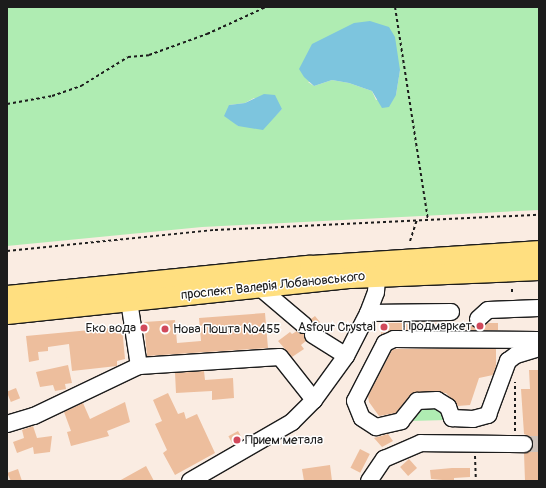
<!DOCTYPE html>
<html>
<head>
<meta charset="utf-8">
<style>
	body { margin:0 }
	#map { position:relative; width:546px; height:488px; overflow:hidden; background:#faece2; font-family:Pangolin,sans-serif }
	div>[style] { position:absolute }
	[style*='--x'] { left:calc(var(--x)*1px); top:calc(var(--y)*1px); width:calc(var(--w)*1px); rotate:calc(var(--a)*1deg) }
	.green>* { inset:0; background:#afecb2 }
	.water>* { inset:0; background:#7dc5de }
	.building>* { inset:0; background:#edbe9d; transform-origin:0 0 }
	.minor-tunnel>* { height:16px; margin-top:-8px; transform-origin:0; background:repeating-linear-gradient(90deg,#cec2ba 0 16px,transparent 0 24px) }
	.path>* { height:2px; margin-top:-1px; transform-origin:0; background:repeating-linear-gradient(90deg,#1c1c1c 0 3px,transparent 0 6px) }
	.roads { filter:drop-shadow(1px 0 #1c1c1c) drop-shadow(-1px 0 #1c1c1c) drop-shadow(0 1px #1c1c1c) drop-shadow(0 -1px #1c1c1c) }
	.minor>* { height:16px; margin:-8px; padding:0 8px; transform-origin:8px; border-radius:8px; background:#fff }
	.major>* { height:20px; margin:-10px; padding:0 10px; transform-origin:10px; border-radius:10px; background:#ffdf80 }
	.dots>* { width:11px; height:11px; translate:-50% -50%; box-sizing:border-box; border:2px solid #fff; border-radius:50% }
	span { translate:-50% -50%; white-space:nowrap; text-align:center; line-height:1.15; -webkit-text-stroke:3px #fff; paint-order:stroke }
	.street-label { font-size:13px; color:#1c1c1c }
	.poi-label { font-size:13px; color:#1c1c1c }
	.right { translate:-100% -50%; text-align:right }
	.left { translate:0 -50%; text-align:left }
	.frame { position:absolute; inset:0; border:8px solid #1c1c1c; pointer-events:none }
</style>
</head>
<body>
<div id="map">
	<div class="green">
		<div style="clip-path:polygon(evenodd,7px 7px,539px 7px,539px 210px,202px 227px,7px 246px,7px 7px,400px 70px,396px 95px,376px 100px,372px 91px,349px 83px,332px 80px,314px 86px,308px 82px,400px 70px,7px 7px,254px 98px,282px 109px,271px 120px,238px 126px,232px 120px,229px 105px,245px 103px,254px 98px)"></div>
		<div style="clip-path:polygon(434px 407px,443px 411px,447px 420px,410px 421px,420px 408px)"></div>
	</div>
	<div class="water">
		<div style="clip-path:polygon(370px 21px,389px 27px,395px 37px,400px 70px,396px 95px,389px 107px,382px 108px,372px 91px,349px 83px,332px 80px,314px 86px,304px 77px,299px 69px,312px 44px,354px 23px)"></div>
		<div style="clip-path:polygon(264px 94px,275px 95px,282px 109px,263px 130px,238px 126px,224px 116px,229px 105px,245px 103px)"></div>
	</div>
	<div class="building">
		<div style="clip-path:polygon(265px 313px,268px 348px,147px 356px,144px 322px,175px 320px,177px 343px,201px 341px,199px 318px)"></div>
		<div style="clip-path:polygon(315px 316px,324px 327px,321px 329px,313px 326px,311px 319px)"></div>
		<div style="clip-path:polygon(382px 323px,470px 323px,480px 328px,488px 323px,498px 323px,498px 330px,394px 330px,381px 334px)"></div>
		<div style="clip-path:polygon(122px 327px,125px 359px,117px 361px,117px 366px,72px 371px,69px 344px,48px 347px,48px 351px,38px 352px,39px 360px,29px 362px,26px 336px)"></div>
		<div style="clip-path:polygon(297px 331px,304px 334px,306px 341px,301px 345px,304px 349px,292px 357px,278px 341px,290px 332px,292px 334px)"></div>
		<div style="clip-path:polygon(396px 349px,496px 349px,496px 366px,493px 375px,479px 378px,470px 405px,458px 406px,446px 393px,417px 392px,410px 395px,396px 413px,379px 416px,369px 402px,368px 396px,392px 350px)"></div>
		<div style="clip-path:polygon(68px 365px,72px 383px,65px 384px,66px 389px,55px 391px,53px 385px,40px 387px,36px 372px)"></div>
		<div style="clip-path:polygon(529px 370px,539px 370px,539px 481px,525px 481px,524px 453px,532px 449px,533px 444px,529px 436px,524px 434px,521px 389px,530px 389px)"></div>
		<div style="clip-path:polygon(204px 371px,205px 380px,233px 378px,234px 398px,212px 400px,212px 391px,176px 393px,175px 373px)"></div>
		<div style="left:16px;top:388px;width:11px;height:10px;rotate:68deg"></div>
		<div style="clip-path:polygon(168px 393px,178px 414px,184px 412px,186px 419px,197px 414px,215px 453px,175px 475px,163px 453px,167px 450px,155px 424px,162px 421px,153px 400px)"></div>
		<div style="clip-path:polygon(125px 402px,130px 422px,107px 431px,109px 436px,71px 446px,67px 432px,71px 431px,64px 412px,83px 403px,90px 419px)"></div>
		<div style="clip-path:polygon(33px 426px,37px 438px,52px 436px,50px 452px,34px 454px,33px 447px,17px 453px,13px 442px,24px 438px,22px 430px)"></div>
		<div style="left:238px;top:431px;width:10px;height:11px;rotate:61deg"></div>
		<div style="clip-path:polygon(388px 434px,393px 441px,382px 447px,374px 438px)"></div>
		<div style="left:360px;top:449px;width:11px;height:21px;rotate:27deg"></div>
		<div style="left:409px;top:459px;width:12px;height:12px;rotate:48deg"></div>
		<div style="clip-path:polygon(330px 465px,332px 481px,304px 481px,302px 469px)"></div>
		<div style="clip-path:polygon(146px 466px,154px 481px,119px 481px)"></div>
		<div style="clip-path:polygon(452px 468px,470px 468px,470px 477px,454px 478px,454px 481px,431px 479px,430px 470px)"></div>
		<div style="clip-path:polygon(18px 469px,22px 481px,11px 481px,7px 473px)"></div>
	</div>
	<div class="minor-tunnel">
		<div style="--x:524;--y:444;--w:15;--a:0"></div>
	</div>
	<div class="path">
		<div style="--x:395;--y:7;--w:215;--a:81.2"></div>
		<div style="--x:7;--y:104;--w:46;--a:-10.1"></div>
		<div style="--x:52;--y:96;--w:31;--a:-19"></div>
		<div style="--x:81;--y:86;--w:55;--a:-31.7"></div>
		<div style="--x:128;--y:57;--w:21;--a:-5"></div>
		<div style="--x:149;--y:55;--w:62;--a:-19.9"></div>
		<div style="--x:207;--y:34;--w:65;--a:-24.6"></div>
		<div style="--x:410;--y:241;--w:22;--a:-72"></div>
		<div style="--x:7;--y:251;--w:209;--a:-5.8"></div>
		<div style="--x:215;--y:230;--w:324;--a:-2.7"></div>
		<div style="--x:512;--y:289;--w:6;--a:90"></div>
		<div style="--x:515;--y:431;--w:49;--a:-90"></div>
		<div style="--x:475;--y:456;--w:25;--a:88"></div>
	</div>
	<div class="roads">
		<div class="minor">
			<div style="--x:259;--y:287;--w:59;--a:40.2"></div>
			<div style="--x:129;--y:301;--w:66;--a:81.3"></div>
			<div style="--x:368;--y:313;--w:83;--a:-0.7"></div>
			<div style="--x:478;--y:319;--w:13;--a:-42"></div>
			<div style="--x:488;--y:310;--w:51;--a:-2.2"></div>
			<div style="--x:313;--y:335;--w:39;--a:32"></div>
			<div style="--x:539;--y:340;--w:145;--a:-179.6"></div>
			<div style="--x:394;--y:339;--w:10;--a:156"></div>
			<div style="--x:385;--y:343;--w:65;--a:117.3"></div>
			<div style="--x:355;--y:401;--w:18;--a:68"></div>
			<div style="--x:362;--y:418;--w:17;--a:33"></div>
			<div style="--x:376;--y:427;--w:26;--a:-13"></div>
			<div style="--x:401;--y:421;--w:26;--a:-51"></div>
			<div style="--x:417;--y:401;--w:20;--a:-3"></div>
			<div style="--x:437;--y:400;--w:13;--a:32"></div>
			<div style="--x:448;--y:407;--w:12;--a:70"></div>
			<div style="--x:452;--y:418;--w:21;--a:3"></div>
			<div style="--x:473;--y:419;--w:16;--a:-15"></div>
			<div style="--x:488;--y:415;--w:58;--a:-69.7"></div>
			<div style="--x:508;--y:361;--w:10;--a:-37"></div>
			<div style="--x:516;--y:355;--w:24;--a:-17"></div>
			<div style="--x:7;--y:424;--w:28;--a:-17"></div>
			<div style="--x:34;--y:416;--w:116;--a:-25.5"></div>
			<div style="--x:139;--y:366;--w:141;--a:-3.7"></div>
			<div style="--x:280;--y:357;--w:55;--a:51.7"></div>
			<div style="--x:190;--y:481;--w:118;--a:-30"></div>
			<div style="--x:292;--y:422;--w:31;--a:-45"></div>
			<div style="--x:314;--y:400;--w:54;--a:-54"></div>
			<div style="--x:346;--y:356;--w:48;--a:-62.9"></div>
			<div style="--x:368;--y:313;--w:22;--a:-69"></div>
			<div style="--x:376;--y:292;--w:26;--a:-86"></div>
			<div style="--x:369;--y:481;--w:27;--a:-56"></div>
			<div style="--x:384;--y:459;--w:40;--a:-23.4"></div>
			<div style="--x:421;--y:443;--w:103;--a:0.6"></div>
		</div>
		<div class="major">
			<div style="--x:7;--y:296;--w:304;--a:-5.7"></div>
			<div style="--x:310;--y:266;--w:229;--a:-3.7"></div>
			<div style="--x:7;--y:314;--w:346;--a:-6"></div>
			<div style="--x:351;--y:278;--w:188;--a:-2.4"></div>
		</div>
	</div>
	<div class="dots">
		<div style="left:480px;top:326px;background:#d1495b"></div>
		<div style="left:384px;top:327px;background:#d1495b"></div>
		<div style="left:144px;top:328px;background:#d1495b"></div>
		<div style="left:165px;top:329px;background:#d1495b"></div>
		<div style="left:237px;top:440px;background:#d1495b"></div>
	</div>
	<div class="street-label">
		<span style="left:273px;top:286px;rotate:-6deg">проспект Валерія Лобановського</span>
	</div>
	<div class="poi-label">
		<span class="right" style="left:472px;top:326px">Продмаркет</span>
		<span class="right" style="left:376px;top:327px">Asfour Crystal</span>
		<span class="right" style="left:136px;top:328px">Еко вода</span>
		<span class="left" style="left:173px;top:329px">Нова Пошта №455</span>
		<span class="left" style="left:245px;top:440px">Прием метала</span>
	</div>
	<div class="frame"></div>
</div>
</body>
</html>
